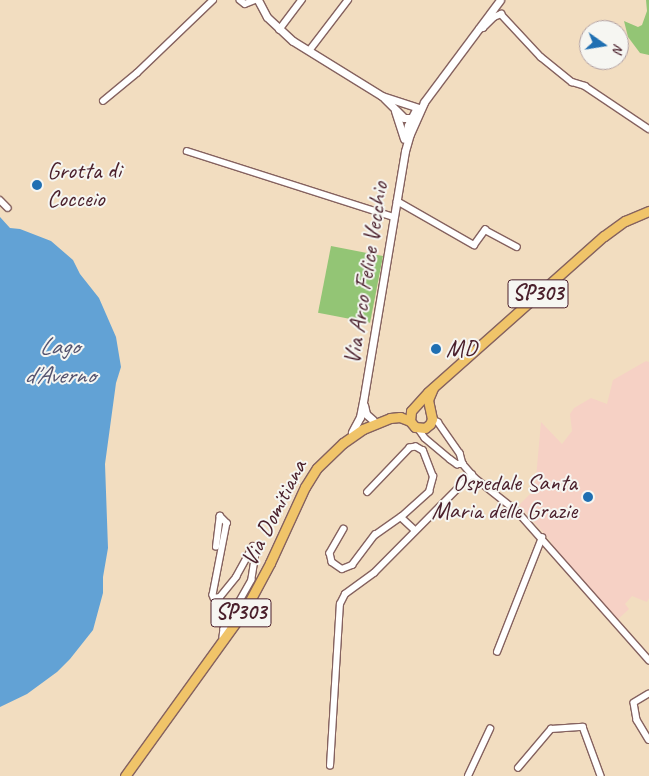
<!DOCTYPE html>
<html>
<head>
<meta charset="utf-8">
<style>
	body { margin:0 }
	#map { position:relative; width:649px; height:776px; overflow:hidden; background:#f2ddc0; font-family:Caveat,sans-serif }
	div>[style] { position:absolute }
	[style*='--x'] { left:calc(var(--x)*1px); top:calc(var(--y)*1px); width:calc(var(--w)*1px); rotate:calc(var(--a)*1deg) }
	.built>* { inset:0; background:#f6d1c5 }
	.green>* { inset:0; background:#93c575; transform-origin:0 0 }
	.water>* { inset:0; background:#62a2d5 }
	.roads { filter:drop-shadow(1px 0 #85625f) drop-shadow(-1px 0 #85625f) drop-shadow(0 1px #85625f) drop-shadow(0 -1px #85625f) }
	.minor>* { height:5.5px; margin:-2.75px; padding:0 2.75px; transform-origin:2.75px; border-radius:2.75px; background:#fff }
	.tertiary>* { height:7px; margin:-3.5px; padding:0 3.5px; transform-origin:3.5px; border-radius:3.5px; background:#fff }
	.primary>* { height:9px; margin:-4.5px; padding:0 4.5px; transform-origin:4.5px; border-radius:4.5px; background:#f0c469 }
	.dots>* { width:14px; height:14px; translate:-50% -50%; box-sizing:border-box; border:2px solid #f6f6f2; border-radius:50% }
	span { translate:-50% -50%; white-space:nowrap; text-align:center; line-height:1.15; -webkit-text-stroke:4px #f6f6f2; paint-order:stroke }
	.shield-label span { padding:1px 4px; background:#f6f6f2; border:1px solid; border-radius:4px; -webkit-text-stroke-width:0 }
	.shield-label { font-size:22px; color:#4a1f2b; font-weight:700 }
	.poi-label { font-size:24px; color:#4a1f2b }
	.left { translate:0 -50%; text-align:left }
	.right { translate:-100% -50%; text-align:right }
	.street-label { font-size:24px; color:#4a1f2b }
	.water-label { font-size:25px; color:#54536f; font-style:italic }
	.north { position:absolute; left:579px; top:20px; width:50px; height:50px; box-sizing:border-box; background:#f6f6f2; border:1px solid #b1a0a2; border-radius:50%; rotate:103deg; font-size:14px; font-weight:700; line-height:20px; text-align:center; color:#4a1f2b }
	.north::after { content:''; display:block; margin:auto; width:18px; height:22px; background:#1f6fb2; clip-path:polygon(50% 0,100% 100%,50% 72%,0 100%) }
</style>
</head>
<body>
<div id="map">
	<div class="built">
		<div style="clip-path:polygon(646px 361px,649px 362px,649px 598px,647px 602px,632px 596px,625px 604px,629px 609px,616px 621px,555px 551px,550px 540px,519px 505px,535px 489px,541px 422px,562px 444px,572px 431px,570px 414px,574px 408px,591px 398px,607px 404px,613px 380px)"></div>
	</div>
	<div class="green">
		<div style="clip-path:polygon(646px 0,649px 0,649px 55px,640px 53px,628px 37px,624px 21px,638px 27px,642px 25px,647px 11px)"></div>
		<div style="left:331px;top:246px;width:53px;height:68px;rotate:11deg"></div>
	</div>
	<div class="water">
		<div style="clip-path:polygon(0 217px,10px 228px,20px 229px,51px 241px,73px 260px,80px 274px,99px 298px,116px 337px,121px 367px,116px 383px,105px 464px,108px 548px,103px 577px,103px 593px,93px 630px,70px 659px,57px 672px,27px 694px,0 707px)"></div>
	</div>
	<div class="roads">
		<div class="minor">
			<div style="--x:240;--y:0;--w:6;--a:39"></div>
			<div style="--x:245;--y:4;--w:11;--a:-22"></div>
			<div style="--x:479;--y:29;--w:4;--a:-14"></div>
			<div style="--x:483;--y:28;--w:16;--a:-45"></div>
			<div style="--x:494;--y:17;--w:8;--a:-23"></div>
			<div style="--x:501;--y:14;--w:59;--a:47.1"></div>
			<div style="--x:541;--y:57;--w:40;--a:39"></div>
			<div style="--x:572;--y:82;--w:14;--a:17"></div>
			<div style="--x:585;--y:86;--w:77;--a:33.9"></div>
			<div style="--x:279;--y:30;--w:38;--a:-53"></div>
			<div style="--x:309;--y:51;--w:64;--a:-52.6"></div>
			<div style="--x:103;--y:101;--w:44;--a:-39.5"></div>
			<div style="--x:137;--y:73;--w:105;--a:-43.8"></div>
			<div style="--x:187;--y:151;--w:217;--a:17.7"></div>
			<div style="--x:0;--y:200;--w:11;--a:45"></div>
			<div style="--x:397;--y:201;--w:89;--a:29.7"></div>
			<div style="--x:474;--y:245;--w:19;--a:-54"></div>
			<div style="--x:485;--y:230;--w:36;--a:28"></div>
			<div style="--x:432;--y:419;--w:7;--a:27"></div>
			<div style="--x:438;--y:422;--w:38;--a:55"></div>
			<div style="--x:460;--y:453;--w:11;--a:75"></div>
			<div style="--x:463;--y:464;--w:18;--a:49"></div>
			<div style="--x:475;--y:478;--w:55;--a:38.3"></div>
			<div style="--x:518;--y:512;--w:198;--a:48.5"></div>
			<div style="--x:418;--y:428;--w:12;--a:55"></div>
			<div style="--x:425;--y:438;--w:33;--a:40"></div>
			<div style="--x:450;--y:459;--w:9;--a:36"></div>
			<div style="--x:457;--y:464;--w:6;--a:0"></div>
			<div style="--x:401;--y:517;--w:19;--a:43"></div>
			<div style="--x:344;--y:529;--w:28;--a:120"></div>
			<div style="--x:330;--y:553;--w:9;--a:77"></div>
			<div style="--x:332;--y:562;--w:12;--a:35"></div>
			<div style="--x:342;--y:569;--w:11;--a:-22"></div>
			<div style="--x:352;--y:565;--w:38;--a:-53"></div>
			<div style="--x:375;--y:535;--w:32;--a:-35"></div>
			<div style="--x:401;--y:517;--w:38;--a:-42"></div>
			<div style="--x:429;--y:492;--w:16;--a:-75"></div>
			<div style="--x:433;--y:477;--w:28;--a:-111"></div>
			<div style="--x:423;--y:451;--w:8;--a:-150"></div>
			<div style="--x:416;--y:447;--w:6;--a:171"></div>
			<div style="--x:410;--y:448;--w:61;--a:133.7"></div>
			<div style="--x:216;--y:547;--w:31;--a:-83"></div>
			<div style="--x:220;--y:516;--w:10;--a:45"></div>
			<div style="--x:227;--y:523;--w:73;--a:101"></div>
			<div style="--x:213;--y:595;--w:3;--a:72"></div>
			<div style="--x:214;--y:598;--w:6;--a:-9"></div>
			<div style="--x:220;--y:597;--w:26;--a:-51"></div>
			<div style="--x:236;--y:577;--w:35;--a:-61"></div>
			<div style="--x:253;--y:546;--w:4;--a:14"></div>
			<div style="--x:257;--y:547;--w:33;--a:99"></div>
			<div style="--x:252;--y:580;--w:56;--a:119.7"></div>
			<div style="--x:224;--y:629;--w:8;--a:97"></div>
			<div style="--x:497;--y:652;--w:123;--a:-68.5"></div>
			<div style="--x:649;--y:694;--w:17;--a:149"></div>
			<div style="--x:634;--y:703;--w:17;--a:80"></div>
			<div style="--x:637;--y:720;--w:23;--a:59"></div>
			<div style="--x:330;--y:766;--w:162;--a:-86.5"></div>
			<div style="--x:340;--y:604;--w:11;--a:-63"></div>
			<div style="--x:345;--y:594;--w:36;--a:-36"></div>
			<div style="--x:374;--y:573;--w:139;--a:-45.3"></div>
			<div style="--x:518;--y:768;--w:51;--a:-49.8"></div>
			<div style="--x:551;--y:729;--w:32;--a:-4"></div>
			<div style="--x:583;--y:727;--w:52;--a:69.8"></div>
			<div style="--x:468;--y:776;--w:52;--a:-64.9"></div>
		</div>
		<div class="tertiary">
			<div style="--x:258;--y:0;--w:19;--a:62"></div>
			<div style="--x:267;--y:17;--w:35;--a:43"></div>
			<div style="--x:293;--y:41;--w:105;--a:31.7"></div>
			<div style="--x:382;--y:96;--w:38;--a:18"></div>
			<div style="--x:384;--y:98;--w:28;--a:45"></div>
			<div style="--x:404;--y:118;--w:8;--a:0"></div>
			<div style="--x:395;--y:111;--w:29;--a:72"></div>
			<div style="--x:405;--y:138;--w:13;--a:-77"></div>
			<div style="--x:408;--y:125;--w:16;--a:-63"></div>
			<div style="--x:364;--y:405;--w:9;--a:77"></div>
			<div style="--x:366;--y:414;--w:9;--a:41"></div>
			<div style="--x:352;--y:432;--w:17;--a:-62"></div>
			<div style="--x:360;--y:417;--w:15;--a:-79"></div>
			<div style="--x:363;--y:402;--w:254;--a:-80.5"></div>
			<div style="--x:405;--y:151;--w:18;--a:-74"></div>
			<div style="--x:410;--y:134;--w:35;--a:-66"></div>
			<div style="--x:424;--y:102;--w:127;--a:-53.3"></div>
		</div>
		<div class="primary">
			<div style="--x:433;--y:388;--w:13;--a:113"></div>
			<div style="--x:428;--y:400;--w:19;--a:78"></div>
			<div style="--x:432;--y:419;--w:5;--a:112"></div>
			<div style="--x:430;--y:424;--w:6;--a:141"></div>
			<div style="--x:425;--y:428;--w:10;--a:-174"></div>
			<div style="--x:415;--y:427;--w:8;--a:-130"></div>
			<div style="--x:410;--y:421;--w:10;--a:-84"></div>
			<div style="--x:411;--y:411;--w:25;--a:-48"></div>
			<div style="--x:428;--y:392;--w:235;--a:-41.6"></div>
			<div style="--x:604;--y:236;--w:26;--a:-36"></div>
			<div style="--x:625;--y:221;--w:26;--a:-23"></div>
			<div style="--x:125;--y:776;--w:207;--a:-54.2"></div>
			<div style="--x:246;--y:608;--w:51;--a:-61.9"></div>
			<div style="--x:270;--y:563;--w:84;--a:-65.3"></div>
			<div style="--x:305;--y:487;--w:22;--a:-58"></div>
			<div style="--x:317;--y:468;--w:36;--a:-44"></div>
			<div style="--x:343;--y:443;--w:24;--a:-35"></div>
			<div style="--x:363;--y:429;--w:29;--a:-22"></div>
			<div style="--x:390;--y:418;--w:10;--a:-6"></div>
			<div style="--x:400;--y:417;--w:11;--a:22"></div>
		</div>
	</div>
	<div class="dots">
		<div style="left:37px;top:185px;background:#1f6fb2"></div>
		<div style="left:436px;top:349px;background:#1f6fb2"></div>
		<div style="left:588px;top:497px;background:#1f6fb2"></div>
	</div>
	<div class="shield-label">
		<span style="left:538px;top:294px">SP303</span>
		<span style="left:241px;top:613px">SP303</span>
	</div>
	<div class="poi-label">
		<span class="left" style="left:47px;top:185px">Grotta di<br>Cocceio</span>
		<span class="left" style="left:446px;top:349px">MD</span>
		<span class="right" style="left:577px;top:497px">Ospedale Santa<br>Maria delle Grazie</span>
	</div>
	<div class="street-label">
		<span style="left:366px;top:273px;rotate:-81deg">Via Arco Felice Vecchio</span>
		<span style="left:274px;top:513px;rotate:-63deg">Via Domitiana</span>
	</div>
	<div class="water-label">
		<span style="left:59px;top:361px">Lago<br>d'Averno</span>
	</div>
	<div class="north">N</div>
</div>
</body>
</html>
